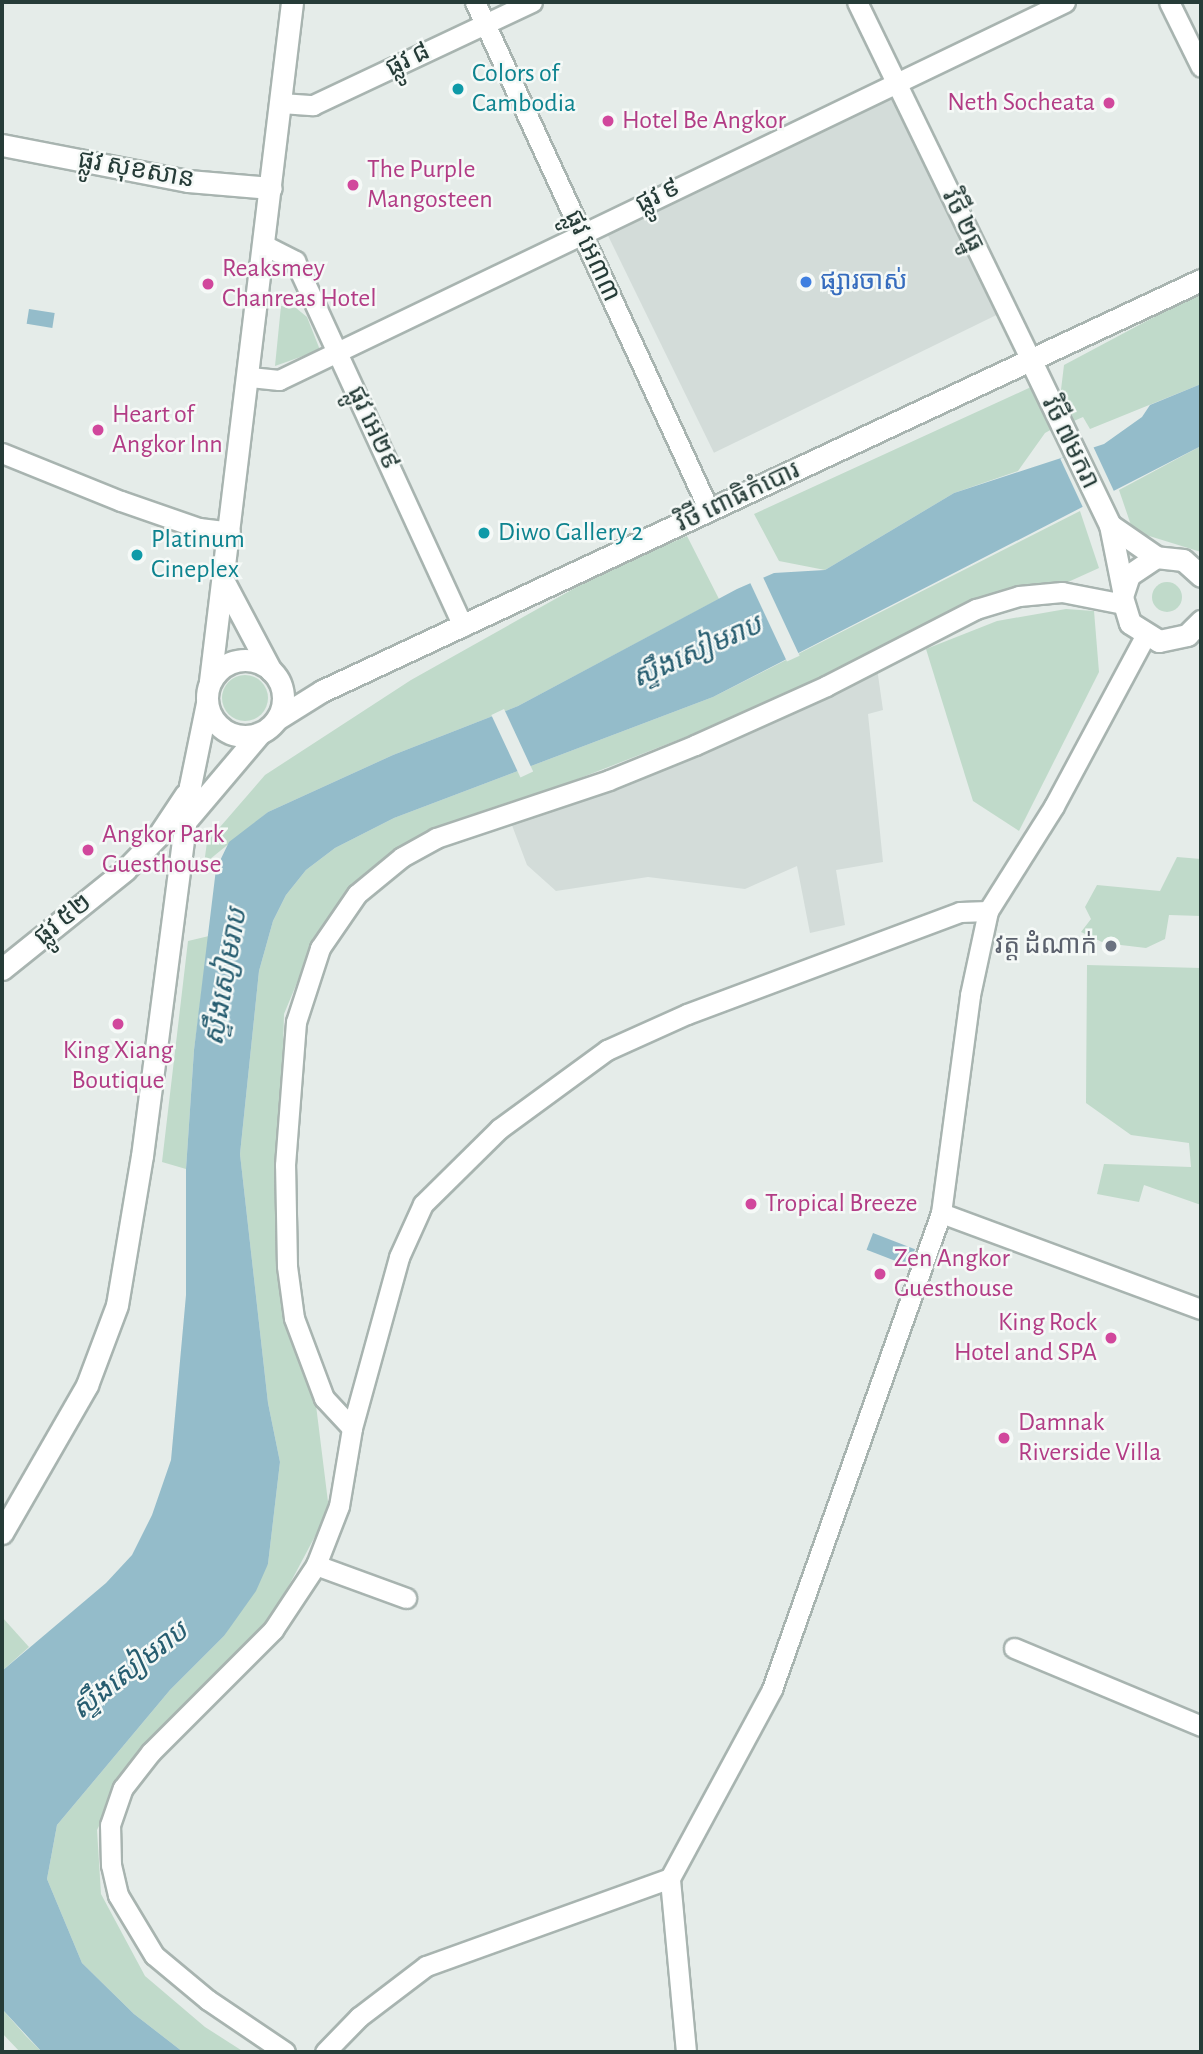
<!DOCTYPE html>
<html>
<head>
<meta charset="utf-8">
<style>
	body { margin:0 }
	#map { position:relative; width:1203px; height:2054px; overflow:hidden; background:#e5ece9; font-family:"Alegreya Sans","Noto Sans Khmer",sans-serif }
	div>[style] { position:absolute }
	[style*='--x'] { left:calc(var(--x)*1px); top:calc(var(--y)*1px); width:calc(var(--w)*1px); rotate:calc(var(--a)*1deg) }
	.built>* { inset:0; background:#d3dcd9; transform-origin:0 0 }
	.green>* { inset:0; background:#c0daca }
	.round { border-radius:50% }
	.water>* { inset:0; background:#94bcca; transform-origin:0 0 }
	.pier>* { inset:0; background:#e5ece9; transform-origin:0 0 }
	.roads { filter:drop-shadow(2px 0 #a8b4b0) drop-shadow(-2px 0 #a8b4b0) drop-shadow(0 2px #a8b4b0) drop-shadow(0 -2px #a8b4b0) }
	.street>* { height:19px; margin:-9.5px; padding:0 9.5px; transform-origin:9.5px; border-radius:9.5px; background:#fff }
	.secondary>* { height:21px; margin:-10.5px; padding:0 10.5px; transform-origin:10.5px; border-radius:10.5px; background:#fff }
	.secondary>.ring { margin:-10.5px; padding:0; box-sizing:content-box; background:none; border:21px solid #fff; border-radius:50% }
	.dots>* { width:19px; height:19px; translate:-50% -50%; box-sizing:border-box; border:4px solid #f5f9f7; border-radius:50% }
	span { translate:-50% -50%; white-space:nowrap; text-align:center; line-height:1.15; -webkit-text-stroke:5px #f5f9f7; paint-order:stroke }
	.street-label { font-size:26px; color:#263c38 }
	.culture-label { font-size:26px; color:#0d838f }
	.left { translate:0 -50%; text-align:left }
	.hotel-label { font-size:26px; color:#b23c85 }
	.right { translate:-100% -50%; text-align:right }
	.shop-label { font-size:26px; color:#366cbe }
	.worship-label { font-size:26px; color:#5b616d }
	.water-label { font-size:28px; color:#275d70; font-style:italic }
	.frame { position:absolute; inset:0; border:4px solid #263c38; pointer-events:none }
</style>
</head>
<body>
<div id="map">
	<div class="built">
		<div style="left:891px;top:95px;width:244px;height:316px;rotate:64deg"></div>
		<div style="clip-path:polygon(876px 661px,883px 710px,868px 714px,883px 862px,836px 870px,845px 925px,810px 933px,797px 866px,745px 889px,648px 877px,556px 891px,527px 865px,510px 820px)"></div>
	</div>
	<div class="green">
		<div style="clip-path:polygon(1201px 292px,1201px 384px,1090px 429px,1083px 417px,1067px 424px,1060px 398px,1064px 365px)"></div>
		<div style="clip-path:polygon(281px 306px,296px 308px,307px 317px,320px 350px,275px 366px)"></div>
		<div style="clip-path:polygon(1031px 387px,1054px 428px,1045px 433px,1018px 471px,954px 493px,825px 570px,779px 561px,754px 514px)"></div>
		<div style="clip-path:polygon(1201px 446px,1201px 552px,1133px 531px,1119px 490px)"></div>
		<div style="clip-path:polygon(1080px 511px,1099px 568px,1057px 587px,931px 623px,829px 681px,406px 846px,311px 949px,284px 1014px,279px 1201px,314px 1389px,329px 1510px,270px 1621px,127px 1770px,97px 1830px,101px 1894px,145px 1976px,205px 2027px,244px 2052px,183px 2052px,134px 2014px,82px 1963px,47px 1879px,57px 1825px,170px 1690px,224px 1636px,268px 1564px,280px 1462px,268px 1403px,240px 1154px,259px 971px,273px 921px,286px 895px,306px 870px,335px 848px,394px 818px,713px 697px)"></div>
		<div style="clip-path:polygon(687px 536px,719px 599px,518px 706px,393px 755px,268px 812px,204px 864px,207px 842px,265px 775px,411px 680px,607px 570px)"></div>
		<div class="round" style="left:1152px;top:582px;width:30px;height:30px"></div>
		<div style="clip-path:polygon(1066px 609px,1094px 611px,1099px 672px,1019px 831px,973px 801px,926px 649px,997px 621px)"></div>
		<div class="round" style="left:222px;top:675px;width:46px;height:46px"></div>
		<div style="clip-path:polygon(1177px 857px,1201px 859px,1201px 916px,1169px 915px,1165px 939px,1146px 948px,1104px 943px,1081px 932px,1091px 919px,1085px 907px,1097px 885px,1160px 891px)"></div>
		<div style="clip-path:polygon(209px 936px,194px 1050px,186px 1169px,162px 1162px,188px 941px)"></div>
		<div style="clip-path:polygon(1087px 965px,1201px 968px,1201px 1205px,1144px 1185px,1139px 1202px,1097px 1194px,1104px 1164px,1191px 1167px,1189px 1143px,1131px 1135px,1086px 1103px)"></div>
		<div style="clip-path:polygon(2px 1617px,29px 1647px,2px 1671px)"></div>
		<div style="clip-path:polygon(2px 2009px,26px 2036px,42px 2052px,20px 2052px,2px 2033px)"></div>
	</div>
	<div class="water">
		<div style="left:29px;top:309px;width:26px;height:15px;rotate:9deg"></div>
		<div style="clip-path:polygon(1201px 384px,1201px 446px,713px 697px,394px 818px,335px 848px,306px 870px,286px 895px,273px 921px,259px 971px,240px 1154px,268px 1403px,280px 1462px,268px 1564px,256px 1591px,224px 1636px,170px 1690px,57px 1825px,47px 1879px,82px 1963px,134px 2014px,183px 2052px,42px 2052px,2px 2009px,2px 1671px,106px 1583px,132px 1555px,152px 1515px,171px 1460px,186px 1295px,186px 1169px,194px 1050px,216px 869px,229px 842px,268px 812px,393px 755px,518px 706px,737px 589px,774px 573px,825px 570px,954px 493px,1104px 444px,1142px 417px,1150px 405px)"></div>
		<div style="left:873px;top:1233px;width:45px;height:18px;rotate:21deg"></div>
	</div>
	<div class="pier">
		<div style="left:1092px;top:444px;width:57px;height:35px;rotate:65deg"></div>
		<div style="left:762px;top:575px;width:89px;height:14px;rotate:65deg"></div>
		<div style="left:504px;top:709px;width:69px;height:14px;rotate:65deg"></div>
	</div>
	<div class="roads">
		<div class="street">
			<div style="--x:475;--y:2;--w:559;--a:65.27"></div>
			<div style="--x:857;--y:2;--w:399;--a:64.1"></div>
			<div style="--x:1169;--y:2;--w:72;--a:63.8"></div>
			<div style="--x:281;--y:103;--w:32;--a:4"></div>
			<div style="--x:313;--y:105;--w:242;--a:-25.2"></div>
			<div style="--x:266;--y:246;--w:33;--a:27"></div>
			<div style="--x:295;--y:261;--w:402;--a:65.3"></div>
			<div style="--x:250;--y:377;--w:29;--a:6"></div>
			<div style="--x:279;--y:380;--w:872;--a:-25.68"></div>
			<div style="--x:2;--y:453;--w:128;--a:22"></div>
			<div style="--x:121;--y:501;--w:83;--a:19.1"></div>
			<div style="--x:199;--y:528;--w:31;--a:7"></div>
			<div style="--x:941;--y:1213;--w:277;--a:20.3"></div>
			<div style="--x:352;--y:1428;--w:41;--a:-133"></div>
			<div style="--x:324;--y:1398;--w:85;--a:-110.6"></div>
			<div style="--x:294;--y:1318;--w:52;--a:-97.7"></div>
			<div style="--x:287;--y:1266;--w:101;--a:-91.1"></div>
			<div style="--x:285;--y:1165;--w:143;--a:-85.6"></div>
			<div style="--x:296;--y:1022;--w:78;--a:-72"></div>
			<div style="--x:320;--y:948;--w:65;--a:-55.6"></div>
			<div style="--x:357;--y:894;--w:58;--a:-39.4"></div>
			<div style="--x:402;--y:857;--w:39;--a:-29"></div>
			<div style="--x:436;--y:838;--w:182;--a:-18.5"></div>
			<div style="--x:609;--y:780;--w:93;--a:-22.1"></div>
			<div style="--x:695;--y:745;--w:144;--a:-24.2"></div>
			<div style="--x:826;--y:686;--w:169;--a:-27.2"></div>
			<div style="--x:976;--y:609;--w:45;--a:-16.8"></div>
			<div style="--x:1019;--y:596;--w:43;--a:-5.3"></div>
			<div style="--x:1062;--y:592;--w:62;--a:11.1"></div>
			<div style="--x:316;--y:1565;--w:96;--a:20.1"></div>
			<div style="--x:1014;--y:1648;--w:203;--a:22.6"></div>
			<div style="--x:285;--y:2052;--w:93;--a:-146"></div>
			<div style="--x:208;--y:2000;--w:70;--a:-140.2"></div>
			<div style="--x:154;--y:1955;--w:70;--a:-121"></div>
			<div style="--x:118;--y:1895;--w:31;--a:-103"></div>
			<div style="--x:111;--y:1865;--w:40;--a:-91.4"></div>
			<div style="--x:110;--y:1825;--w:39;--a:-71"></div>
			<div style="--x:123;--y:1788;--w:46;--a:-52.1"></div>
			<div style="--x:151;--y:1752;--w:173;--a:-45"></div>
			<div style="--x:273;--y:1630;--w:78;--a:-56.5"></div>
			<div style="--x:316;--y:1565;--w:63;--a:-68.7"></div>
			<div style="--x:339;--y:1506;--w:79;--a:-80.5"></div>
			<div style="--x:352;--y:1428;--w:177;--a:-74.6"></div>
			<div style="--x:399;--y:1257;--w:58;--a:-65.6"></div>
			<div style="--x:423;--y:1204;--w:107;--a:-44.6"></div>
			<div style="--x:499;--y:1129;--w:134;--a:-36.2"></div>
			<div style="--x:607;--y:1050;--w:88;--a:-24.2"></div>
			<div style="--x:687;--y:1014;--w:291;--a:-20.5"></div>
			<div style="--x:960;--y:912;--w:28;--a:-2"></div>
			<div style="--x:325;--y:2052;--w:49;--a:-45.8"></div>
			<div style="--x:359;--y:2017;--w:84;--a:-37.3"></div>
			<div style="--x:426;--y:1966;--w:259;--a:-19.8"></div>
			<div style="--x:686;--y:2052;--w:175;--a:-95.3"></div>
			<div style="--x:670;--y:1878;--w:215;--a:-61.6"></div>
			<div style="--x:772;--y:1689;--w:505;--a:-70.45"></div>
			<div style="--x:941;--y:1213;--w:220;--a:-82.4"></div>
			<div style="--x:970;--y:995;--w:86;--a:-77.9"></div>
			<div style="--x:988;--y:911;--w:124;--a:-57.8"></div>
			<div style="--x:1054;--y:806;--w:193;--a:-61.8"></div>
		</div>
		<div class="secondary">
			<div style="--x:2;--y:145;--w:189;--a:11"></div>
			<div style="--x:188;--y:181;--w:83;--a:4.8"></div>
			<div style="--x:1031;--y:361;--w:182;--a:64.3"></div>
			<div style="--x:1110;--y:525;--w:66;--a:78.7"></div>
			<div style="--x:1110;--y:525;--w:56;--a:34.8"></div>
			<div style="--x:1201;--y:576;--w:24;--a:-138"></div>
			<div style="--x:1183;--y:560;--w:27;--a:-174"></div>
			<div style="--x:1156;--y:557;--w:32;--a:146"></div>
			<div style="--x:1129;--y:575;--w:23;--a:108"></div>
			<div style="--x:1122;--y:597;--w:27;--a:73"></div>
			<div style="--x:1130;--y:623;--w:34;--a:32"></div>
			<div style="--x:1159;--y:641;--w:29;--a:-12"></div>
			<div style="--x:1187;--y:635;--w:20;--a:-45"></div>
			<div style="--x:225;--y:584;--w:98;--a:62.1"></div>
			<div class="ring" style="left:207px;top:660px;width:55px;height:55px"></div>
			<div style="--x:210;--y:681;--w:684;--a:-83.11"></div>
			<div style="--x:277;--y:719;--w:53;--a:-31.9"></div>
			<div style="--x:322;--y:691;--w:970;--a:-25.06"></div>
			<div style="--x:184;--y:823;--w:118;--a:-49.8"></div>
			<div style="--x:2;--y:969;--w:158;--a:-38.8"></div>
			<div style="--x:125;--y:870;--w:47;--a:-45.9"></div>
			<div style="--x:158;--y:836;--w:50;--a:-56.3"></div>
			<div style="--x:2;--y:1533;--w:171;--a:-60.1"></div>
			<div style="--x:87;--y:1385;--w:85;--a:-69.4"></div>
			<div style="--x:117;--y:1305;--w:151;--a:-80.5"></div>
			<div style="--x:142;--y:1156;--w:373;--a:-82.6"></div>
			<div style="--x:190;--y:786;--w:85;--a:-78.4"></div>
		</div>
	</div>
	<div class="dots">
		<div style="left:458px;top:89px;background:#0f9aa8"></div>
		<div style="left:1109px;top:103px;background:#d1479c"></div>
		<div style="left:608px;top:121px;background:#d1479c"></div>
		<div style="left:353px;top:185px;background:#d1479c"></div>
		<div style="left:806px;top:282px;background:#3f7fe0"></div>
		<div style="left:208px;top:284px;background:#d1479c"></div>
		<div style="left:98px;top:430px;background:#d1479c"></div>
		<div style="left:484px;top:533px;background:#0f9aa8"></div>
		<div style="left:137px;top:555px;background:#0f9aa8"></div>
		<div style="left:88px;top:850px;background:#d1479c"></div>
		<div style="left:1111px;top:946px;background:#6b7280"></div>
		<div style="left:118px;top:1024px;background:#d1479c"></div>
		<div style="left:751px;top:1204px;background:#d1479c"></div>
		<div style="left:880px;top:1274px;background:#d1479c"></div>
		<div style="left:1111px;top:1338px;background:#d1479c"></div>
		<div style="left:1004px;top:1438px;background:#d1479c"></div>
	</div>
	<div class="street-label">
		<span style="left:408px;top:60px;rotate:-26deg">ផ្លូវ ៨</span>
		<span style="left:136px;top:170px;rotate:10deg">ផ្លូវ សុខសាន</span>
		<span style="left:658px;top:196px;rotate:-26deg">ផ្លូវ ៩</span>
		<span style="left:963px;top:221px;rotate:64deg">វិថី ២ធ្នូ</span>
		<span style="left:592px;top:256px;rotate:65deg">ផ្លូវ អេ៣៣</span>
		<span style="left:373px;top:428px;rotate:65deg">ផ្លូវ អេ២៩</span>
		<span style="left:1070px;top:443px;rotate:64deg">វិថី ៧មករា</span>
		<span style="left:738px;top:497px;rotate:-25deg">វិថី ពោធិកំបោរ</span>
		<span style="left:63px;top:920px;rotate:-39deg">ផ្លូវ ៥២</span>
	</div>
	<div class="culture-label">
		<span class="left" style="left:472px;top:89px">Colors of<br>Cambodia</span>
		<span class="left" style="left:498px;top:533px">Diwo Gallery 2</span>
		<span class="left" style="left:151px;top:555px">Platinum<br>Cineplex</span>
	</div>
	<div class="hotel-label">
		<span class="right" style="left:1095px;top:103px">Neth Socheata</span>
		<span class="left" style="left:622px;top:121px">Hotel Be Angkor</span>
		<span class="left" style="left:367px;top:185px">The Purple<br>Mangosteen</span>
		<span class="left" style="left:222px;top:284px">Reaksmey<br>Chanreas Hotel</span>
		<span class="left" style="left:112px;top:430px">Heart of<br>Angkor Inn</span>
		<span class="left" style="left:102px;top:850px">Angkor Park<br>Guesthouse</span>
		<span style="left:118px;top:1066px">King Xiang<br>Boutique</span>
		<span class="left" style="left:765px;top:1204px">Tropical Breeze</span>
		<span class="left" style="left:894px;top:1274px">Zen Angkor<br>Guesthouse</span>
		<span class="right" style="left:1097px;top:1338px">King Rock<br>Hotel and SPA</span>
		<span class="left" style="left:1018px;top:1438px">Damnak<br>Riverside Villa</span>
	</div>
	<div class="shop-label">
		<span class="left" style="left:820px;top:282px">ផ្សារចាស់</span>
	</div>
	<div class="worship-label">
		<span class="right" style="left:1097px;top:946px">វត្ត ដំំណាក់</span>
	</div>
	<div class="water-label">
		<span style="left:697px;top:652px;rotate:-24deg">ស្ទឹងសៀមរាប</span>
		<span style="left:226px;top:977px;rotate:-80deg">ស្ទឹងសៀមរាប</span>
		<span style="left:130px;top:1671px;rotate:-38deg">ស្ទឹងសៀមរាប</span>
	</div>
	<div class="frame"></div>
</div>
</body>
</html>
